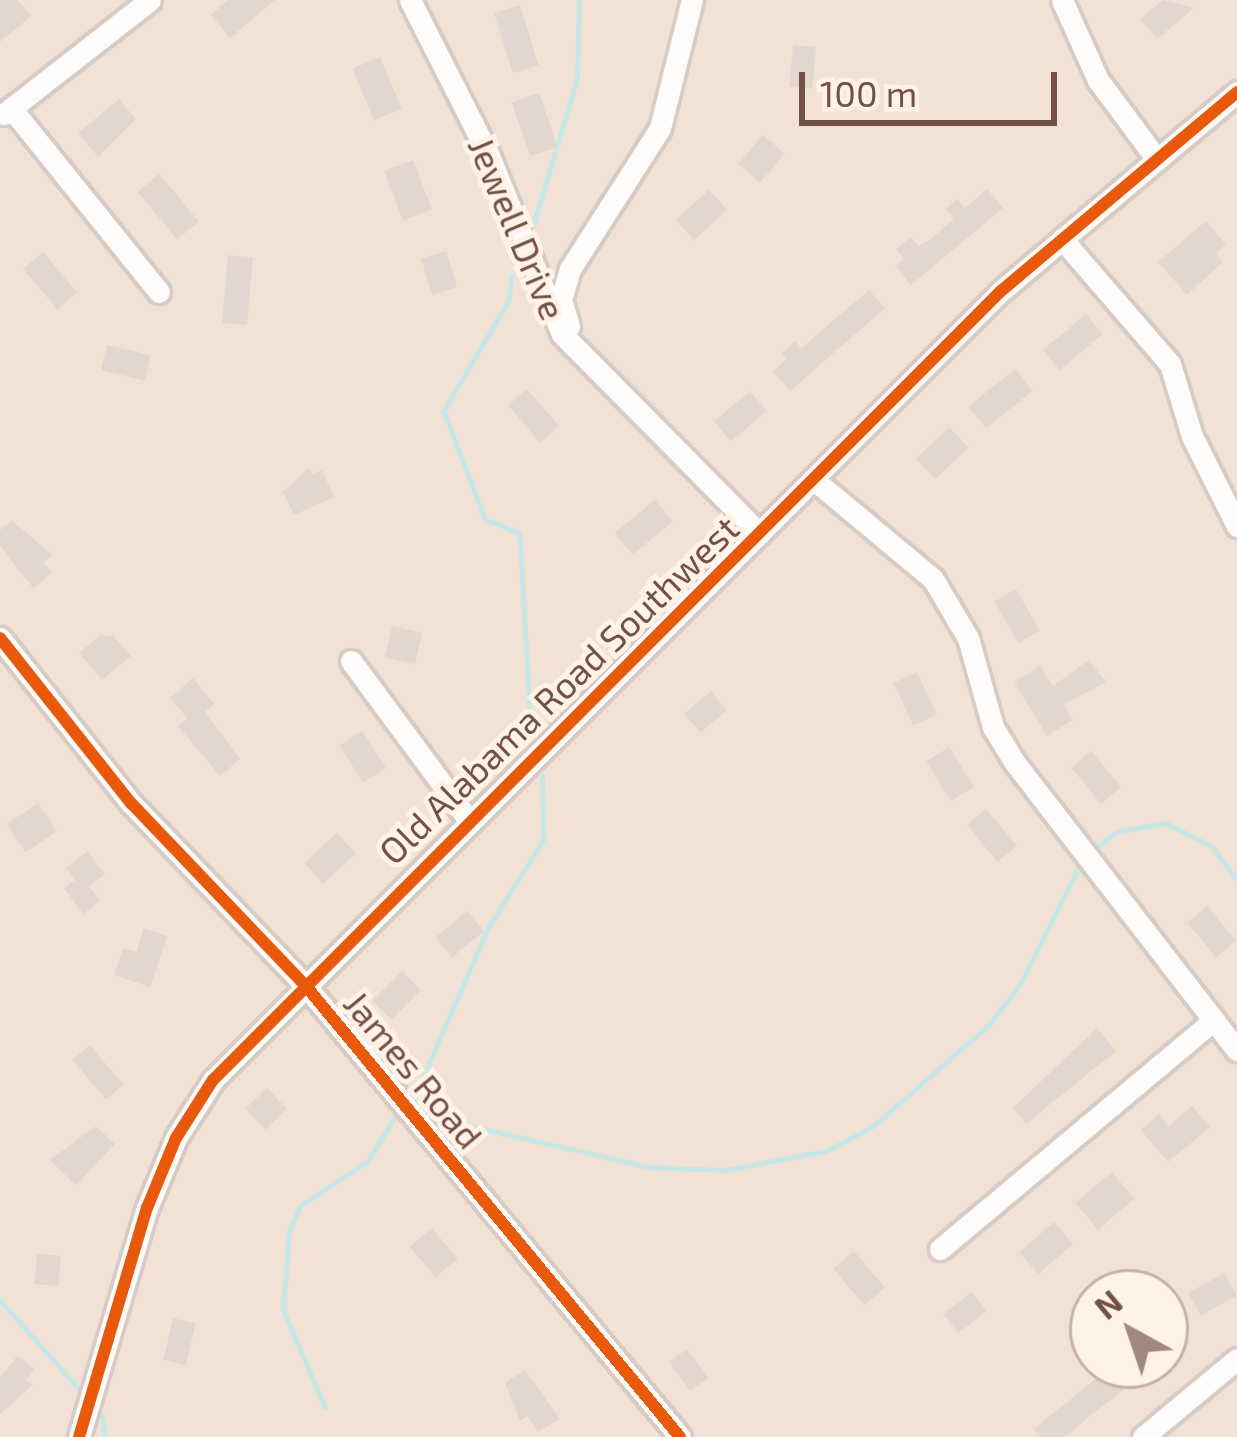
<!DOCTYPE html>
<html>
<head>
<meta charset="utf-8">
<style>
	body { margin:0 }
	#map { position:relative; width:1237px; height:1437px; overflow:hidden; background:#f6eee6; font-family:"Exo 2",sans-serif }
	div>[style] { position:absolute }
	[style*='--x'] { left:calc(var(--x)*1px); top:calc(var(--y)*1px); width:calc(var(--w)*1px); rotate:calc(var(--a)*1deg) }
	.residential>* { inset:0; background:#f2e2d6 }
	.stream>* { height:4.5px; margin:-2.25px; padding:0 2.25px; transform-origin:2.25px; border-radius:2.25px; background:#c8e8e7 }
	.building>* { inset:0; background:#e3d6ce; transform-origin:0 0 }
	.roads { filter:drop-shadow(3px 0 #d7cbc4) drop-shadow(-3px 0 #d7cbc4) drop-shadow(0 3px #d7cbc4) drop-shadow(0 -3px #d7cbc4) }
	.minor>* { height:21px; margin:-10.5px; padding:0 10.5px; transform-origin:10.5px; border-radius:10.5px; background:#fefcfb }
	.cycleway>* { height:12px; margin:-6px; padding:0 6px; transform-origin:6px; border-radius:6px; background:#e8590c }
	span { translate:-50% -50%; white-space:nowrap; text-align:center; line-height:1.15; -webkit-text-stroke:10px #fff2e7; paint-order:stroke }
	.street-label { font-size:36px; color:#745146 }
	.north { position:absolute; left:1069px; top:1269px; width:120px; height:120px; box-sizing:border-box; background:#fff2e7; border:3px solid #c7b2a7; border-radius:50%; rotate:320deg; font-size:33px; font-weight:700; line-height:48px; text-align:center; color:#745146 }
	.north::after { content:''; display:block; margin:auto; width:42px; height:54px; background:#a2887e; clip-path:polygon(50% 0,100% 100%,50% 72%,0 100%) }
	.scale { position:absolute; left:799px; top:72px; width:258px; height:54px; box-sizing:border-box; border:6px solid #745146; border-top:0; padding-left:15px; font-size:36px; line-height:42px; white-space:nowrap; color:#745146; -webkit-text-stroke:9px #fff2e7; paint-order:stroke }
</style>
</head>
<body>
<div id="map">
	<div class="residential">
		<div style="clip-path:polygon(evenodd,0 0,1237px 0,1237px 1437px,0 1437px,0 0,1093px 1293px,1165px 1293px,1165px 1365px,1093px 1365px,1093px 1293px)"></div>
	</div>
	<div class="stream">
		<div style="--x:531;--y:233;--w:161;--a:-73.4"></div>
		<div style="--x:577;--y:79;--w:79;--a:-88.5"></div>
		<div style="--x:512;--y:276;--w:25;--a:97"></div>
		<div style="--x:509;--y:301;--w:128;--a:120.6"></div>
		<div style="--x:444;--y:411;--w:116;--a:69.2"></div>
		<div style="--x:485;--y:519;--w:38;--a:22"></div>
		<div style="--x:520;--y:533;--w:198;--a:86.8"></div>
		<div style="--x:1095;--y:849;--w:27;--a:-39"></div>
		<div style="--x:1116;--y:832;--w:51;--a:-10.2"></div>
		<div style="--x:1166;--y:823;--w:51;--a:26.6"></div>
		<div style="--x:1212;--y:846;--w:42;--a:53.7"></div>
		<div style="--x:420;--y:1096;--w:35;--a:44"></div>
		<div style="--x:445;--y:1120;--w:208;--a:13"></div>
		<div style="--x:648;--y:1167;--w:77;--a:2.2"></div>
		<div style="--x:725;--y:1170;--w:103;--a:-10.7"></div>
		<div style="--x:826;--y:1151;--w:52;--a:-27.6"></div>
		<div style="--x:872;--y:1127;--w:155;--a:-41.1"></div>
		<div style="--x:989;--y:1025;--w:51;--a:-52.9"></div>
		<div style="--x:1020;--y:984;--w:130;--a:-63.4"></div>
		<div style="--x:412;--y:1102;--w:190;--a:-66.4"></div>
		<div style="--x:488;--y:928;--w:104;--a:-58"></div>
		<div style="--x:543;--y:840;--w:64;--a:-90.9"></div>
		<div style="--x:0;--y:1300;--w:122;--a:48.3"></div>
		<div style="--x:325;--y:1408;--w:107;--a:-113.2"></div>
		<div style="--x:283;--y:1310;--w:78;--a:-85.6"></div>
		<div style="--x:289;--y:1232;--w:28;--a:-67"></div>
		<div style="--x:300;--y:1206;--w:80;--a:-33.3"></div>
		<div style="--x:367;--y:1162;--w:59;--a:-58.2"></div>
		<div style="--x:103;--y:1417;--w:20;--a:84"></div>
	</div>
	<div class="building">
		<div style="clip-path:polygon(0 0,18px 0,31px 16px,0 42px)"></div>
		<div style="clip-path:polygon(228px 0,275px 0,230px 38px,211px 15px)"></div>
		<div style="clip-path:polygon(1163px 0,1194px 8px,1157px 39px,1140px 19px)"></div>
		<div style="left:520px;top:5px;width:63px;height:27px;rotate:73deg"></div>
		<div style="left:793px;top:45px;width:23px;height:42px;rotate:5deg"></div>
		<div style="left:380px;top:57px;width:56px;height:30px;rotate:67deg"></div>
		<div style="left:539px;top:93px;width:57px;height:29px;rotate:71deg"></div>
		<div style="clip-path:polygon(119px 99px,136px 119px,98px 157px,78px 133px)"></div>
		<div style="left:763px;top:135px;width:29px;height:38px;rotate:41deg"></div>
		<div style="left:413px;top:160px;width:53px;height:31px;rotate:69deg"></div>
		<div style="left:159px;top:174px;width:62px;height:28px;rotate:50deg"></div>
		<div style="clip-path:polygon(987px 189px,1003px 208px,911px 285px,895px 266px,904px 259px,896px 249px,911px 237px,919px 246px,931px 239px,954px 219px,946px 209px,957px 199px,965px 208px)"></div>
		<div style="left:709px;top:190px;width:27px;height:45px;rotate:48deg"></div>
		<div style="clip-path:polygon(1206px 221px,1226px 245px,1216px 253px,1223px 262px,1187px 295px,1158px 262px)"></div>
		<div style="left:446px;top:251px;width:38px;height:26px;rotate:73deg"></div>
		<div style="left:43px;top:252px;width:53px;height:26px;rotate:50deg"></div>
		<div style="left:228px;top:255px;width:25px;height:68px;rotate:5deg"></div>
		<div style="clip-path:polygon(869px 290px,885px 308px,790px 391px,773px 371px,787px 359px,782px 353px,795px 341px,801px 348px)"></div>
		<div style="left:1086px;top:314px;width:26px;height:56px;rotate:50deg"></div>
		<div style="left:107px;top:345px;width:45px;height:26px;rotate:13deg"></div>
		<div style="left:1015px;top:369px;width:28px;height:60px;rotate:51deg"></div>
		<div style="left:527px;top:389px;width:49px;height:25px;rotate:49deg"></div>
		<div style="left:750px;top:391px;width:26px;height:47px;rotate:50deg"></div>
		<div style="left:949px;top:427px;width:28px;height:46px;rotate:46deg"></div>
		<div style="clip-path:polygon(309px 468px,312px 475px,322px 470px,334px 497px,294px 515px,283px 492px)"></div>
		<div style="left:655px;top:500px;width:28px;height:52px;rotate:51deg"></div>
		<div style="clip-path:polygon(12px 521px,53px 555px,43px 562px,52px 573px,33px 588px,0 546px,0 530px)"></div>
		<div style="left:1016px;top:589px;width:48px;height:25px;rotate:60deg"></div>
		<div style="left:392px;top:626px;width:31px;height:32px;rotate:13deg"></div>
		<div style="clip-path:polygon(101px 635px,113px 636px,131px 656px,102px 680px,79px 653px)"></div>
		<div style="clip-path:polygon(1089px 660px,1106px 682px,1064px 704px,1073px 720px,1047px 736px,1014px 682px,1040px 666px,1053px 686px)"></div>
		<div style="left:917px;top:672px;width:47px;height:26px;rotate:65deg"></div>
		<div style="clip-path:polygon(193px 678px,214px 704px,205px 712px,240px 759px,220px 776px,178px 726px,187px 718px,170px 698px)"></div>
		<div style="left:711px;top:691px;width:25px;height:35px;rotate:50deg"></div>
		<div style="left:362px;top:731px;width:44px;height:27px;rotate:57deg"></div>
		<div style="left:949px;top:747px;width:47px;height:27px;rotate:58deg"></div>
		<div style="left:1091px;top:751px;width:47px;height:26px;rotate:50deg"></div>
		<div style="left:38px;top:803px;width:34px;height:38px;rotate:56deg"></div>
		<div style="left:986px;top:809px;width:48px;height:25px;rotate:50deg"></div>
		<div style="left:337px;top:833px;width:28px;height:44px;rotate:48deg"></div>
		<div style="clip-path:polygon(88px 851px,105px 874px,89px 886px,100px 901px,83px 914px,64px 888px,75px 880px,66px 868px)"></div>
		<div style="left:1207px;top:906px;width:45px;height:26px;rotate:50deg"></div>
		<div style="left:467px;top:911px;width:26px;height:41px;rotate:50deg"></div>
		<div style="clip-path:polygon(144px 928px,167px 936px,150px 987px,114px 975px,123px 948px,136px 952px)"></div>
		<div style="left:402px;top:971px;width:27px;height:42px;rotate:45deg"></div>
		<div style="clip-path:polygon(1097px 1028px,1116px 1051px,1026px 1124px,1013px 1108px)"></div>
		<div style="left:90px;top:1045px;width:52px;height:23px;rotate:50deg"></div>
		<div style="left:267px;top:1088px;width:29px;height:30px;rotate:46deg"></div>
		<div style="clip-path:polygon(1192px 1106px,1210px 1127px,1168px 1162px,1141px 1130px,1159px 1114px,1169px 1126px)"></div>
		<div style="clip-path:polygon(96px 1126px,115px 1144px,76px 1185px,50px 1160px)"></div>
		<div style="left:1112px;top:1172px;width:35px;height:48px;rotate:50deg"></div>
		<div style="left:1054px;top:1222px;width:29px;height:46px;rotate:49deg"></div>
		<div style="left:432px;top:1228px;width:40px;height:29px;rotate:50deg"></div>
		<div style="left:854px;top:1251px;width:48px;height:27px;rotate:50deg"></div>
		<div style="left:37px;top:1254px;width:24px;height:30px;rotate:5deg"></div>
		<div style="left:1224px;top:1273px;width:26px;height:41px;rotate:61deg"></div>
		<div style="left:972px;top:1292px;width:24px;height:36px;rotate:52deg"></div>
		<div style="left:173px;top:1318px;width:23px;height:43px;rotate:13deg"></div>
		<div style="left:687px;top:1349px;width:36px;height:22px;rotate:54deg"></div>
		<div style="clip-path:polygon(17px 1356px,35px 1369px,26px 1380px,33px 1385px,0 1414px,0 1378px)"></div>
		<div style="clip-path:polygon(1112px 1365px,1127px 1365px,1138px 1378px,1064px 1437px,1040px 1437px,1034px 1429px)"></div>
		<div style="clip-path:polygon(525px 1370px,560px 1419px,538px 1432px,528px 1416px,520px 1421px,505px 1383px)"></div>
	</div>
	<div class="roads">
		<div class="minor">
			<div style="--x:410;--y:0;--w:175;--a:63.1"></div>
			<div style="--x:489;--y:156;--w:192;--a:67.7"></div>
			<div style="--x:562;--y:334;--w:281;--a:45.3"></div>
			<div style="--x:1062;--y:0;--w:88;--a:65.8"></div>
			<div style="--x:1098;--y:80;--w:97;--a:53.4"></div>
			<div style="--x:11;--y:108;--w:236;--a:51.2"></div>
			<div style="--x:4;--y:114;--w:185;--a:-38"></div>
			<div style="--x:1062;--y:239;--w:165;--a:49.2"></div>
			<div style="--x:1170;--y:364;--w:75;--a:73"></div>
			<div style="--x:1192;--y:436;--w:101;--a:63.4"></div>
			<div style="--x:569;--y:326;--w:27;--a:-107"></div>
			<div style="--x:561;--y:300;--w:32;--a:-74"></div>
			<div style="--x:570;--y:269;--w:167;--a:-57.4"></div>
			<div style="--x:660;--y:128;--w:132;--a:-76"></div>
			<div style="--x:813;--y:479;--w:156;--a:39.8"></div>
			<div style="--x:933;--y:579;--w:69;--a:59.3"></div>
			<div style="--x:968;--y:638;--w:92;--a:74.3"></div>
			<div style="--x:993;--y:727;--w:42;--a:58.6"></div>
			<div style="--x:1015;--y:763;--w:363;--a:52.3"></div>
			<div style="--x:0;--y:638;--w:211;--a:51.6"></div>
			<div style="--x:131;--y:803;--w:252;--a:46.3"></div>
			<div style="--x:305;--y:985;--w:587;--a:50.32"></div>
			<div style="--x:351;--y:661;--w:197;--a:53.5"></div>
			<div style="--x:940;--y:1249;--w:357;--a:-39.9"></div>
			<div style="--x:79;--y:1437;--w:239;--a:-73.5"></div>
			<div style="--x:147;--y:1208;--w:76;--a:-67.5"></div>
			<div style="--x:176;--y:1138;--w:69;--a:-57.5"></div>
			<div style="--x:213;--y:1080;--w:1115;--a:-45.04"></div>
			<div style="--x:1001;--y:291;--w:309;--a:-40.1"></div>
			<div style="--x:1143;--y:1437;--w:122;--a:-39.7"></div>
		</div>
	</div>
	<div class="cycleway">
		<div style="--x:0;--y:638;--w:211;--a:51.6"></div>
		<div style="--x:131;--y:803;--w:252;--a:46.3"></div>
		<div style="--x:305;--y:985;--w:587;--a:50.32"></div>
		<div style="--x:79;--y:1437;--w:239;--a:-73.5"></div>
		<div style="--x:147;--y:1208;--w:76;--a:-67.5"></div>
		<div style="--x:176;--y:1138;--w:69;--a:-57.5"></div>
		<div style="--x:213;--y:1080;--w:1115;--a:-45.04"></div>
		<div style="--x:1001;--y:291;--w:309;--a:-40.1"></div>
	</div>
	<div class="street-label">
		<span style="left:518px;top:228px;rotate:67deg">Jewell Drive</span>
		<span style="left:558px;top:689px;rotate:-44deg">Old Alabama Road Southwest</span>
		<span style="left:414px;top:1069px;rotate:50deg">James Road</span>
	</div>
	<div class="north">N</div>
	<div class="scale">100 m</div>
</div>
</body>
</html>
